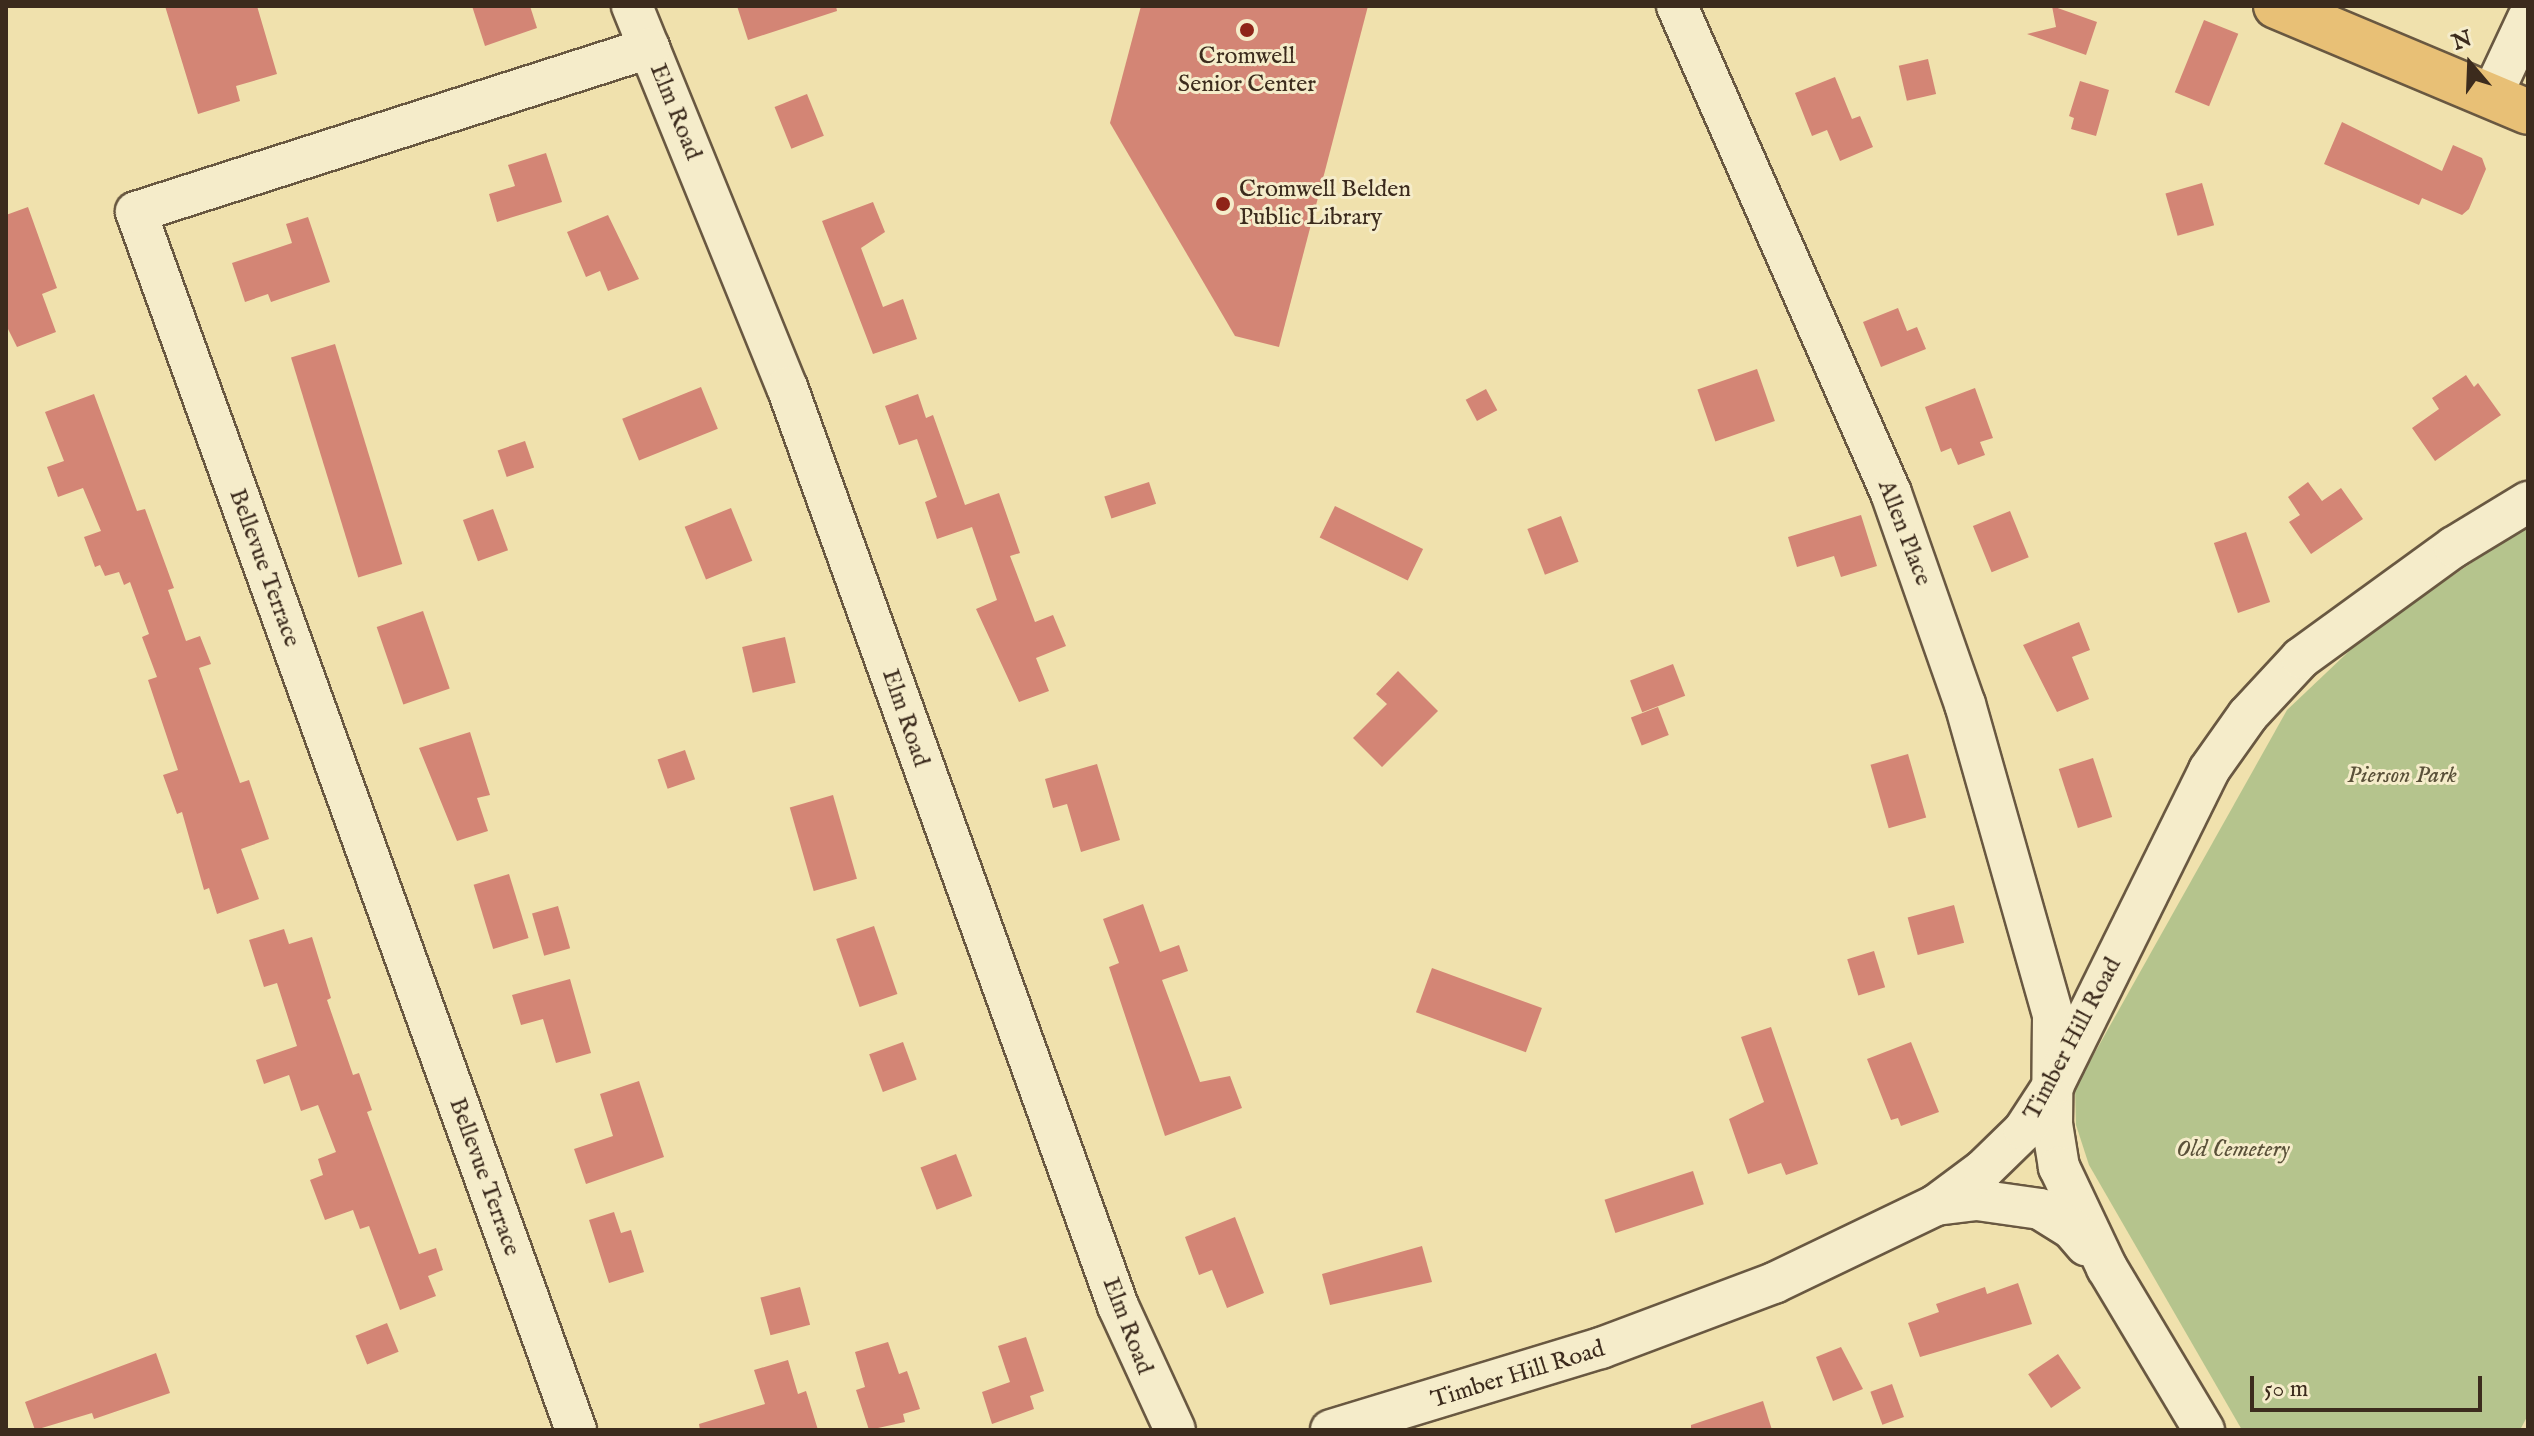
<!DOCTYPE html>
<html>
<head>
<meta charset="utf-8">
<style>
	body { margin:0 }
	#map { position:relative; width:2534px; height:1436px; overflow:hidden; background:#f0e1ad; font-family:"IM FELL English",serif }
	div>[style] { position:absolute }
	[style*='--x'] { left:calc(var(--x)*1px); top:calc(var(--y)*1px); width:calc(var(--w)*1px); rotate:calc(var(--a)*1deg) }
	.green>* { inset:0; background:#b5c48d }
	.building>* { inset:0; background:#d38575; transform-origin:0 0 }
	.roads { filter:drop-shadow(2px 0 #695841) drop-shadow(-2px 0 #695841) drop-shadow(0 2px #695841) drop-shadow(0 -2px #695841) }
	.minor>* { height:40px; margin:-20px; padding:0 20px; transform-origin:20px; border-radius:20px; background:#f5ecca }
	.major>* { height:44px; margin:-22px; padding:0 22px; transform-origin:22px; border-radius:22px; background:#e8c076 }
	.dots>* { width:22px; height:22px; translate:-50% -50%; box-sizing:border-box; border:4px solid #f5ecca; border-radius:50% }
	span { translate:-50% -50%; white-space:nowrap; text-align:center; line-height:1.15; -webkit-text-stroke:6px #f5ecca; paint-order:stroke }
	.poi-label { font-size:24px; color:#3c2b1d }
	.left { translate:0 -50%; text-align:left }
	.street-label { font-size:24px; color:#3c2b1d }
	.park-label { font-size:24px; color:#5a5139; font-style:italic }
	.frame { position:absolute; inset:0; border:8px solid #3c2b1d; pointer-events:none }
	.north { position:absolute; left:2430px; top:24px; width:80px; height:80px; -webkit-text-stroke:6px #f5ecca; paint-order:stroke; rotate:341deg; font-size:22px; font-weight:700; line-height:32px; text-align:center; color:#3c2b1d }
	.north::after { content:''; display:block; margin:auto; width:28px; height:36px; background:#3c2b1d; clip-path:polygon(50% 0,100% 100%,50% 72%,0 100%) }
	.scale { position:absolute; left:2250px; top:1376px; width:232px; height:36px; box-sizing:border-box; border:4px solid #3c2b1d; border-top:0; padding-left:10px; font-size:24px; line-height:28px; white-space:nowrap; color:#3c2b1d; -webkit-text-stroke:6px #f5ecca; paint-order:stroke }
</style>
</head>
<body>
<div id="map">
	<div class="green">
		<div style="clip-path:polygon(2528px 524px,2528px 1415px,2520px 1430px,2242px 1430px,2089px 1165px,2076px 1125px,2075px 1088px,2287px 710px,2365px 636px)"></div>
	</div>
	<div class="building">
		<div style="clip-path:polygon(165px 6px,257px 6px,277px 74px,236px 86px,240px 101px,198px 114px)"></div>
		<div style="clip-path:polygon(472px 6px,530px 6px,537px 28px,485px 46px)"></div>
		<div style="clip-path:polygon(737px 6px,836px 6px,837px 11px,748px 40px)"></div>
		<div style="clip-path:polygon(1141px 6px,1368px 6px,1279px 347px,1235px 336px,1110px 123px)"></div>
		<div style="clip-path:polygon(2052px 6px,2097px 22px,2086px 55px,2027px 34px,2056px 27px)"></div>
		<div style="left:2204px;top:20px;width:37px;height:78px;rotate:22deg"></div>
		<div style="left:1928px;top:59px;width:36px;height:30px;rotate:77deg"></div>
		<div style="clip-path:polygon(1835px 77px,1852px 119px,1860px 116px,1873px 147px,1840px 161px,1827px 130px,1812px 136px,1795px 93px)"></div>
		<div style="clip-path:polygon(2080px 81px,2109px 90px,2096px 136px,2071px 129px,2074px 118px,2069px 116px)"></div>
		<div style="left:807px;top:94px;width:45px;height:35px;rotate:68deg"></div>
		<div style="clip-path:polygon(2342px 122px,2442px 171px,2453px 145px,2482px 158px,2486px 169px,2469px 209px,2462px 215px,2422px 198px,2419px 205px,2324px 164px)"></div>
		<div style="clip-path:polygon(546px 153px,562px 202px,497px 222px,489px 194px,515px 186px,508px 165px)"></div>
		<div style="left:2202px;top:183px;width:44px;height:38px;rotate:74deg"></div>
		<div style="clip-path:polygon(873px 202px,885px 232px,861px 248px,883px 307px,903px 299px,917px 339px,873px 354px,822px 221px)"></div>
		<div style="clip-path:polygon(28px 207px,57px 288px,42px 294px,56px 332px,17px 347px,6px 325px,6px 215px)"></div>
		<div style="clip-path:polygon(608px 215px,639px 279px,608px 291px,600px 271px,586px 277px,567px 232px)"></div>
		<div style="clip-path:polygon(308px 217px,330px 282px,271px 302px,268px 294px,245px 302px,232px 263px,292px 243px,286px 224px)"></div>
		<div style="clip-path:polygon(1898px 308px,1907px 331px,1917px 327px,1926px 349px,1881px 367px,1863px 322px)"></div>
		<div style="left:335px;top:344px;width:230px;height:46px;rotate:73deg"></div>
		<div style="left:1757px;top:369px;width:55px;height:63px;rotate:71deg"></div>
		<div style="clip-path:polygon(2466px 375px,2474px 387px,2478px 383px,2501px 415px,2435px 461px,2412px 428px,2439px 409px,2432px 398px)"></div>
		<div style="left:701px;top:387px;width:45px;height:85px;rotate:68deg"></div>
		<div style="clip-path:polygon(1975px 388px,1993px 438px,1980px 442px,1985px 455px,1958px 465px,1951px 448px,1941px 452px,1925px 407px)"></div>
		<div style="left:1486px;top:389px;width:24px;height:23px;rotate:62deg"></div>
		<div style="clip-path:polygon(94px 394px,137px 511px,145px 509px,174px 588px,168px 590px,186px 641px,200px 636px,211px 664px,199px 668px,240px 783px,249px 780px,269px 839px,241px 849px,259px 899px,217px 914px,209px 888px,204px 890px,182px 812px,177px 814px,163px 775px,178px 770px,148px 680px,157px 677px,142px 637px,149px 634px,130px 582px,124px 585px,119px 572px,105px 576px,100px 565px,95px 567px,84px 537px,101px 531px,83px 488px,58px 497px,47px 467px,64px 461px,45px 412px)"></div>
		<div style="clip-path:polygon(918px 394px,926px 418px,933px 415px,965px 505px,999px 493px,1020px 553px,1010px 556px,1035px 622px,1053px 615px,1066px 646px,1036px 658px,1049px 691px,1019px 702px,976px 609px,997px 600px,972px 527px,937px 539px,925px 502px,937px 497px,917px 439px,899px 445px,885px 406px)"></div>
		<div style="left:525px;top:441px;width:28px;height:29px;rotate:71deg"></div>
		<div style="left:1149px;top:482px;width:23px;height:47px;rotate:72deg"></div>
		<div style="clip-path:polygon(2308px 482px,2322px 501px,2341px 488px,2363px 519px,2311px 554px,2289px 522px,2300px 515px,2288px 497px)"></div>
		<div style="left:1335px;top:506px;width:98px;height:35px;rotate:26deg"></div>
		<div style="left:731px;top:508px;width:57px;height:50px;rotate:68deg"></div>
		<div style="left:493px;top:509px;width:44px;height:32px;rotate:70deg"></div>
		<div style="left:2010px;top:511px;width:50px;height:40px;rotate:68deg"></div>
		<div style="clip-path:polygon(1861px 515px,1877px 566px,1841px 577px,1834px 556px,1797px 567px,1788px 537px)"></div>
		<div style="left:1561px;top:516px;width:49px;height:36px;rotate:69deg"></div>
		<div style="left:2246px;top:532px;width:74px;height:34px;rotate:71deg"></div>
		<div style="left:423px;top:611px;width:82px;height:49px;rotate:71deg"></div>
		<div style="clip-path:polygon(2079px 622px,2090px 650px,2072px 657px,2089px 699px,2057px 712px,2023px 645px)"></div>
		<div style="left:785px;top:637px;width:47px;height:44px;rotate:77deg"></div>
		<div style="left:1673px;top:664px;width:34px;height:46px;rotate:69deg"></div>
		<div style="clip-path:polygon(1398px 671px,1438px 711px,1382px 767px,1353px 738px,1387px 704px,1376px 694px)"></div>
		<div style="left:1658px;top:707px;width:30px;height:29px;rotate:69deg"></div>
		<div style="clip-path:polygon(470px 732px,490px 795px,477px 798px,488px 831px,457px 841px,419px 748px)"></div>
		<div style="left:685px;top:750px;width:31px;height:29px;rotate:71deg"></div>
		<div style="left:1908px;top:754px;width:66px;height:39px;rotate:74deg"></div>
		<div style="left:2093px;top:758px;width:62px;height:36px;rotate:72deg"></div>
		<div style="clip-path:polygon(1097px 764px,1120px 840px,1081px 852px,1067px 804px,1053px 808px,1045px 779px)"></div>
		<div style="left:833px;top:795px;width:87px;height:45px;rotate:74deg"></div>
		<div style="left:509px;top:874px;width:67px;height:37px;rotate:73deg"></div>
		<div style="clip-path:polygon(1143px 904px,1160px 952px,1179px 945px,1188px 971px,1162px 980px,1200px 1082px,1230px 1076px,1242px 1108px,1165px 1136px,1109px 967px,1119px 963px,1103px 919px)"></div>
		<div style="left:1954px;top:905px;width:39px;height:48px;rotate:75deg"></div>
		<div style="left:558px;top:906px;width:44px;height:27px;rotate:74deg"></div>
		<div style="left:874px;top:926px;width:72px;height:40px;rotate:71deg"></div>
		<div style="clip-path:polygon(284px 929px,289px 944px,312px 937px,331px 998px,327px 1000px,353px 1075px,359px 1073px,372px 1110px,367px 1112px,419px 1254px,436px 1248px,443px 1270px,428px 1276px,436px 1296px,400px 1310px,369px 1226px,360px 1229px,353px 1210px,325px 1220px,310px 1180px,323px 1175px,318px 1159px,336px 1152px,318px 1105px,301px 1111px,289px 1075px,264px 1084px,256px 1060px,297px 1046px,277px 983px,264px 987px,249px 940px)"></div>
		<div style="left:1874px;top:951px;width:38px;height:28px;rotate:73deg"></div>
		<div style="left:1432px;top:968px;width:117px;height:47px;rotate:20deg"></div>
		<div style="clip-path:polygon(570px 979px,591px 1053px,556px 1063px,543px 1019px,521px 1025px,512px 995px)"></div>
		<div style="clip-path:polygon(1771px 1027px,1818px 1164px,1786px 1175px,1781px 1163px,1748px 1174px,1729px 1119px,1764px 1102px,1741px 1037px)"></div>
		<div style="left:903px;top:1042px;width:40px;height:36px;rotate:70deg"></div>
		<div style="clip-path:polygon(1911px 1042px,1939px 1112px,1901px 1126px,1898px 1118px,1891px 1120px,1867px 1059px)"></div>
		<div style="clip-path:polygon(639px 1081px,664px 1157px,586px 1184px,574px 1149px,613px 1136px,600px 1094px)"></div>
		<div style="left:956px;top:1154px;width:45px;height:38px;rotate:69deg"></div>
		<div style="left:1693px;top:1171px;width:35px;height:93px;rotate:72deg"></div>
		<div style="clip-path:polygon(614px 1212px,621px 1233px,631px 1230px,644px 1272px,609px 1283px,589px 1220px)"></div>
		<div style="clip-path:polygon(1235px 1217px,1264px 1293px,1227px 1308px,1212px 1270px,1199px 1275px,1185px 1237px)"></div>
		<div style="clip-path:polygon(1422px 1246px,1432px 1282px,1330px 1305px,1322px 1274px)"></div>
		<div style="clip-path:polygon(2018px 1283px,2032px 1324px,1920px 1357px,1908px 1323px,1939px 1312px,1936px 1304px,1985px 1287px,1987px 1294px)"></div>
		<div style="left:800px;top:1287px;width:39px;height:41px;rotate:75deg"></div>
		<div style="left:387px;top:1323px;width:31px;height:34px;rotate:68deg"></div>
		<div style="clip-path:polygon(1026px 1337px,1044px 1391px,1030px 1396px,1034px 1409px,992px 1424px,982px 1392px,1010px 1382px,998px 1346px)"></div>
		<div style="clip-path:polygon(888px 1342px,899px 1374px,907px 1371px,920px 1409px,903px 1414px,905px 1422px,869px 1430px,856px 1390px,865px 1387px,855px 1352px)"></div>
		<div style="clip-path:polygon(1841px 1347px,1863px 1389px,1833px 1401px,1816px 1357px)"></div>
		<div style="clip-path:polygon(156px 1353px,170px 1393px,94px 1419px,92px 1413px,35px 1430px,25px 1402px)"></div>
		<div style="left:2058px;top:1354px;width:41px;height:36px;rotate:56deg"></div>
		<div style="clip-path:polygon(788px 1360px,798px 1394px,806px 1391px,818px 1430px,700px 1430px,699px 1424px,765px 1404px,754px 1370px)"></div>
		<div style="left:1892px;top:1384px;width:35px;height:23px;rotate:70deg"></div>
		<div style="clip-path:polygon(1763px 1401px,1772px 1430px,1691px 1430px,1691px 1425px)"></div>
	</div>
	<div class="roads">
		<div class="minor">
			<div style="--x:632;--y:6;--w:411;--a:67.9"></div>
			<div style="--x:787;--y:387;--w:977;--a:70.19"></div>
			<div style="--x:1118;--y:1306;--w:136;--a:65.3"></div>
			<div style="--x:1677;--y:6;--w:532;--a:66.28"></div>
			<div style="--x:1891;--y:493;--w:224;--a:70.7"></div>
			<div style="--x:1965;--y:704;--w:324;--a:74.2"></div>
			<div style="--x:2053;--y:1016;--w:108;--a:90.5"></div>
			<div style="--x:2052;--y:1124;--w:44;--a:80.8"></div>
			<div style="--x:2059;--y:1167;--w:112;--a:64.6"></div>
			<div style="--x:2107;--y:1268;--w:189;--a:59.1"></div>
			<div style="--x:2491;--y:97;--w:87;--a:-64.9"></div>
			<div style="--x:1936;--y:1205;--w:41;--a:-7"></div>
			<div style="--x:1977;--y:1200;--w:64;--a:8.1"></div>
			<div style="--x:2040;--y:1209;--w:36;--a:32"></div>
			<div style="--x:2071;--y:1228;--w:23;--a:49"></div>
			<div style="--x:576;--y:1430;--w:1295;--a:-109.86"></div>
			<div style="--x:136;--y:212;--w:539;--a:-17.73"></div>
			<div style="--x:1331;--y:1430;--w:282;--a:-16.9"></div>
			<div style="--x:1601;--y:1348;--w:185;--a:-20.6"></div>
			<div style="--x:1774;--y:1283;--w:180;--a:-25.7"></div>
			<div style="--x:1936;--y:1205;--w:59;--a:-36.7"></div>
			<div style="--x:1983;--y:1170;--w:57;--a:-44.3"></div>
			<div style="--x:2024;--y:1130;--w:55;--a:-56.9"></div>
			<div style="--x:2054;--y:1084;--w:350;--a:-63.7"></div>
			<div style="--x:2209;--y:770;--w:67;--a:-54.7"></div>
			<div style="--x:2248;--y:715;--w:78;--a:-47.1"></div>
			<div style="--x:2301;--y:658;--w:189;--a:-36"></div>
			<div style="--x:2454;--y:547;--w:87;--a:-31.3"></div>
		</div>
		<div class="major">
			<div style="--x:2276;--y:6;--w:273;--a:22.8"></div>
		</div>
	</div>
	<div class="dots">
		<div style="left:1247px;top:30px;background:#8f2418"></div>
		<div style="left:1223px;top:204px;background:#8f2418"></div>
	</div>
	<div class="poi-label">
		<span style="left:1247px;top:71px">Cromwell<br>Senior Center</span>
		<span class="left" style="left:1239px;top:204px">Cromwell Belden<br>Public Library</span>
	</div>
	<div class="street-label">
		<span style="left:675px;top:112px;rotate:68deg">Elm Road</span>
		<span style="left:1904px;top:533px;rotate:69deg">Allen Place</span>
		<span style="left:264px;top:568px;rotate:70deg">Bellevue Terrace</span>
		<span style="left:905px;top:718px;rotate:71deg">Elm Road</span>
		<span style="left:2073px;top:1039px;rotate:-62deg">Timber Hill Road</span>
		<span style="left:484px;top:1177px;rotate:70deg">Bellevue Terrace</span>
		<span style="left:1127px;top:1326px;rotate:69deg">Elm Road</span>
		<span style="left:1518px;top:1375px;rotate:-17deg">Timber Hill Road</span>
	</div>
	<div class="park-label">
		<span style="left:2402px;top:776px">Pierson Park</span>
		<span style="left:2233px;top:1150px">Old Cemetery</span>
	</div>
	<div class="frame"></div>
	<div class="north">N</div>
	<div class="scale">50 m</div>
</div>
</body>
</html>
